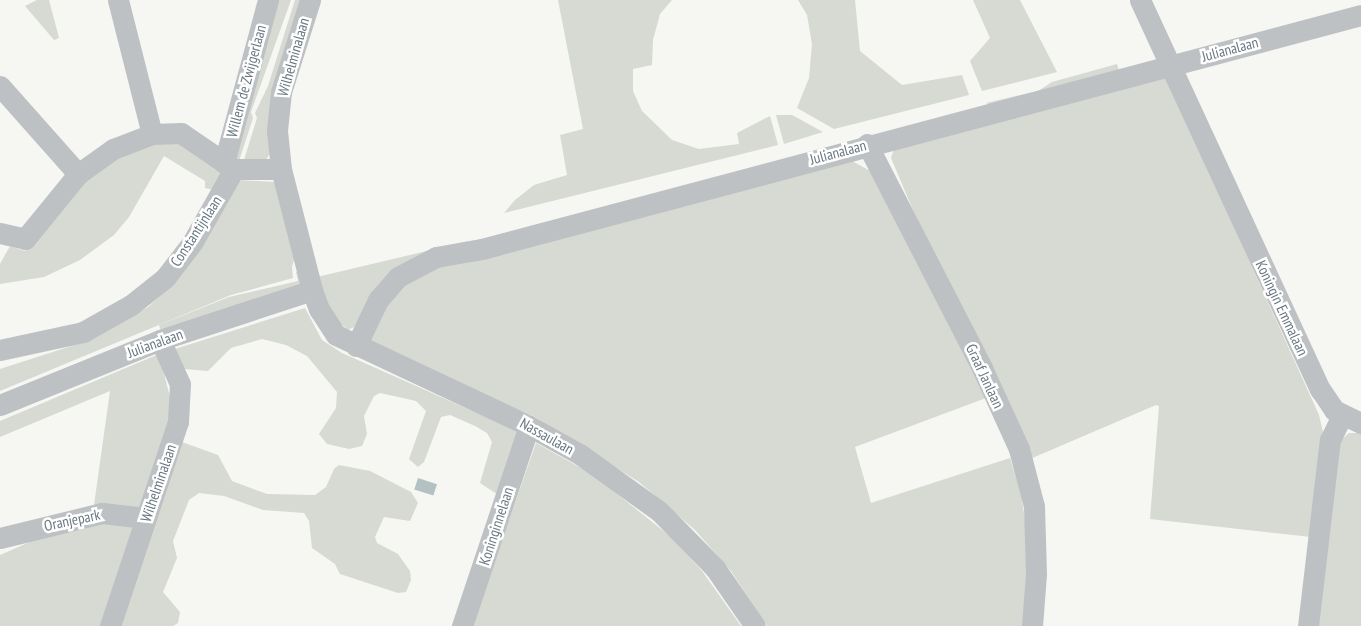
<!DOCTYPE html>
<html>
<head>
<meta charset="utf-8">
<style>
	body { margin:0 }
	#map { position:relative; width:1361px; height:626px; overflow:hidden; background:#f6f6f3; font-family:"PT Sans Narrow",sans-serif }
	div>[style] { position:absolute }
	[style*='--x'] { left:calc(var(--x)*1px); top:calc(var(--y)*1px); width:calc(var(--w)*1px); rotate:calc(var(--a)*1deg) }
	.green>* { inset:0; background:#d6dad2 }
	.water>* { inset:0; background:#b4c1c3; transform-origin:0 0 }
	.minor>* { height:21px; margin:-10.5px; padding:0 10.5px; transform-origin:10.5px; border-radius:10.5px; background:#bdc1c4 }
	span { translate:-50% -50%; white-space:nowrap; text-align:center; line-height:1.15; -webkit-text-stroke:5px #fff; paint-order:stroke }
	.street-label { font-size:15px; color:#687881 }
</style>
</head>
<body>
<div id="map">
	<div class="green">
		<div style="clip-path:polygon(37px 0,49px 0,59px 38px,54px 40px,25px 6px)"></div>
		<div style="clip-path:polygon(274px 0,291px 0,251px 112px,253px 118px,239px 161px,232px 152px)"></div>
		<div style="clip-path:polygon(295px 0,303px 0,269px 155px,266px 160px,243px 163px,257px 118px,255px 113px,268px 86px)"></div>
		<div style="clip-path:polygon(558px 0,672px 0,660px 14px,653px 40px,652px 65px,633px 69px,633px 91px,642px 111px,672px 140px,699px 149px,739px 144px,737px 133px,770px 116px,778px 145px,504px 213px,515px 200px,534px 185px,567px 175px,560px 135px,583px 129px)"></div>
		<div style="clip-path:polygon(798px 0,855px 0,860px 51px,902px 85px,962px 75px,969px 95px,834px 129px,797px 108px,809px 78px,812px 44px,807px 15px)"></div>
		<div style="clip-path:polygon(973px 0,1020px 0,1057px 72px,982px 91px,970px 61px,990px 38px)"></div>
		<div style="clip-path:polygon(1117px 64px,1119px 71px,991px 105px,986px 103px,1038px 91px,1052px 82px)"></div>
		<div style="clip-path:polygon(1165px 75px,1319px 415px,1324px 436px,1311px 537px,1150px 519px,1159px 406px,1156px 405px,1030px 459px,926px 241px,891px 158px,894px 149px)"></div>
		<div style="clip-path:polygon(776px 115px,792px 115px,823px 132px,784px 144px)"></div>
		<div style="clip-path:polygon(174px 140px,228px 171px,215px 190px,205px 188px,205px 181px,164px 156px,129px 217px,114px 235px,80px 260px,44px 277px,0 284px,0 264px,10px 246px,25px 251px,49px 217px,84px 178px,128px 149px)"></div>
		<div style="clip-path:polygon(852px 161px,872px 172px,986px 398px,855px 447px,871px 503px,1010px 458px,1021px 494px,1027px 532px,1025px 626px,767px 626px,731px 571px,695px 530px,639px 482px,535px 417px,371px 344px,370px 332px,395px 290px,424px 270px,505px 254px)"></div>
		<div style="clip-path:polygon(238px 180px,275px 182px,295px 256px,292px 267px,293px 278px,231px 295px,0 391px,0 369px,93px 339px,148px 307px,168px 289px)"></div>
		<div style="clip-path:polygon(469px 241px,416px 260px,354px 327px,348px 330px,332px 316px,317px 277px)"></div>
		<div style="clip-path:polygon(303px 270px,301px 283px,161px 331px,159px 325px,229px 297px,298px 281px,296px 272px)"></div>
		<div style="clip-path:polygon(305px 308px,322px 340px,342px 353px,522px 433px,500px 496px,480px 483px,492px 442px,487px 433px,475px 426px,450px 415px,441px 417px,424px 462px,418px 467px,409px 459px,426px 411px,416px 401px,380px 393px,374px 396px,364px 416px,367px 434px,362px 446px,349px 449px,327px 444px,319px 434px,336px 408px,337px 392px,307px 356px,286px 345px,262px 339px,231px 348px,208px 371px,184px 369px,175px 349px)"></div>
		<div style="clip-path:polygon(159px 354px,173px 409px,140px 508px,94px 505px,110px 391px,0 437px,0 421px)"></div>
		<div style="clip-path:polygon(1349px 433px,1361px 433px,1361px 626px,1317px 626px,1339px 442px)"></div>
		<div style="clip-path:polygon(179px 441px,218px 455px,232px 481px,267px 494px,315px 495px,326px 487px,334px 469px,339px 465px,370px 471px,411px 492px,418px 503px,410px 521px,384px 517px,375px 537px,377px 543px,398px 554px,410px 571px,411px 580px,406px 592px,398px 593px,340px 574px,335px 564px,312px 548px,309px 521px,304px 513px,263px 510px,224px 496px,199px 493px,189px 500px,173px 541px,177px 558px,163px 592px,180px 612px,178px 623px,173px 626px,119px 626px)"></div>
		<div style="clip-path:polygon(536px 443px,592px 474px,671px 537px,702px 571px,741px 626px,472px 626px)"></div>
		<div style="clip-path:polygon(80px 520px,135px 523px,102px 626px,0 626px,0 555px)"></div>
	</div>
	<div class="water">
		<div style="left:418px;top:478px;width:20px;height:12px;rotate:18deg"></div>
	</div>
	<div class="minor">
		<div style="--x:118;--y:0;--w:138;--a:75.8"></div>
		<div style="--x:310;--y:0;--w:96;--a:107.5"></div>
		<div style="--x:281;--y:92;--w:39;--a:96"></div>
		<div style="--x:277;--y:131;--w:38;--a:84"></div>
		<div style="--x:281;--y:169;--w:125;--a:75.6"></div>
		<div style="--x:312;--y:290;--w:20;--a:70"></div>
		<div style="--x:319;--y:309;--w:31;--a:57"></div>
		<div style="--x:336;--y:335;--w:213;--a:25.2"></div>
		<div style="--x:529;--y:426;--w:60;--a:29.1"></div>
		<div style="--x:581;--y:455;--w:96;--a:35.7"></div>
		<div style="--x:659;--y:511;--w:80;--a:45.5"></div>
		<div style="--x:715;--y:568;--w:70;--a:55.4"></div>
		<div style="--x:1140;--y:0;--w:429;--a:65.2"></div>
		<div style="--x:1320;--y:389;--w:25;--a:56"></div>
		<div style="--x:1334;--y:410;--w:30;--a:26"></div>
		<div style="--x:0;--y:86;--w:118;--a:48.4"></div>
		<div style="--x:867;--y:144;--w:252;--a:62.8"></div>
		<div style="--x:982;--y:368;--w:89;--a:65.4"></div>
		<div style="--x:1019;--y:449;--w:59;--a:75.3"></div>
		<div style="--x:1034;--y:506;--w:68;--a:88.3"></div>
		<div style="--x:1036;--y:574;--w:52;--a:94.4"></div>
		<div style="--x:224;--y:163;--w:169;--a:-74.9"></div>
		<div style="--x:0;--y:233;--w:26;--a:13"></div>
		<div style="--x:25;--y:239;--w:84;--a:-50.8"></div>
		<div style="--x:78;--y:174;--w:43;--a:-35.5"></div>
		<div style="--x:113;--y:149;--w:42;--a:-21"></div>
		<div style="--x:152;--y:134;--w:29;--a:-2"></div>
		<div style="--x:181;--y:133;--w:64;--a:34.2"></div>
		<div style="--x:234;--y:169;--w:47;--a:0"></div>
		<div style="--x:356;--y:346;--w:51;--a:-64.4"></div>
		<div style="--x:378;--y:300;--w:30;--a:-49"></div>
		<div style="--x:398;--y:277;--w:43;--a:-27.8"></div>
		<div style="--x:436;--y:257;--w:47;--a:-9.9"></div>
		<div style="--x:482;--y:249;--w:910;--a:-14.91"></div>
		<div style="--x:0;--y:350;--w:85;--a:-12.2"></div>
		<div style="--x:83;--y:332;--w:55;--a:-29.4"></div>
		<div style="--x:131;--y:305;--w:43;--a:-38.5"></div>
		<div style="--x:165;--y:278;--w:44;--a:-52.4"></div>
		<div style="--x:192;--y:243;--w:85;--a:-60.4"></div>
		<div style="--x:0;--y:405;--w:173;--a:-22.1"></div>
		<div style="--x:160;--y:340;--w:160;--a:-18.2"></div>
		<div style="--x:0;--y:538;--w:105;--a:-13.8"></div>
		<div style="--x:102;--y:513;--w:44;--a:6.5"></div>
		<div style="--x:110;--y:626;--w:215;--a:-71.6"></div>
		<div style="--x:178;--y:422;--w:38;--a:-87"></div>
		<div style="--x:180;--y:384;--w:48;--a:-114.4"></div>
		<div style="--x:462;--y:626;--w:211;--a:-71.5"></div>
		<div style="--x:1308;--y:626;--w:187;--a:-83.3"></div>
		<div style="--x:1330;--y:440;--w:28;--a:-64"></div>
	</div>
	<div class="street-label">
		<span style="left:1230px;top:49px;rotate:-15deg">Julianalaan</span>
		<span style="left:293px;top:57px;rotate:-74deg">Wilhelminalaan</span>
		<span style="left:246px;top:81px;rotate:-75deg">Willem de Zwijgerlaan</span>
		<span style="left:838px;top:152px;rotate:-15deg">Julianalaan</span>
		<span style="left:196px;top:231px;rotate:-57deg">Constantijnlaan</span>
		<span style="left:1282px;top:308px;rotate:65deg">Koningin Emmalaan</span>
		<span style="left:155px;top:343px;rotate:-20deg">Julianalaan</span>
		<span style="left:985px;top:376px;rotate:65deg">Graaf Janlaan</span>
		<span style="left:547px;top:436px;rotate:29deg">Nassaulaan</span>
		<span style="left:158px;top:483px;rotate:-71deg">Wilhelminalaan</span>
		<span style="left:72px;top:520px;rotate:-12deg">Oranjepark</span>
		<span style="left:496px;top:526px;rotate:-72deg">Koninginnelaan</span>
	</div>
</div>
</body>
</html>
